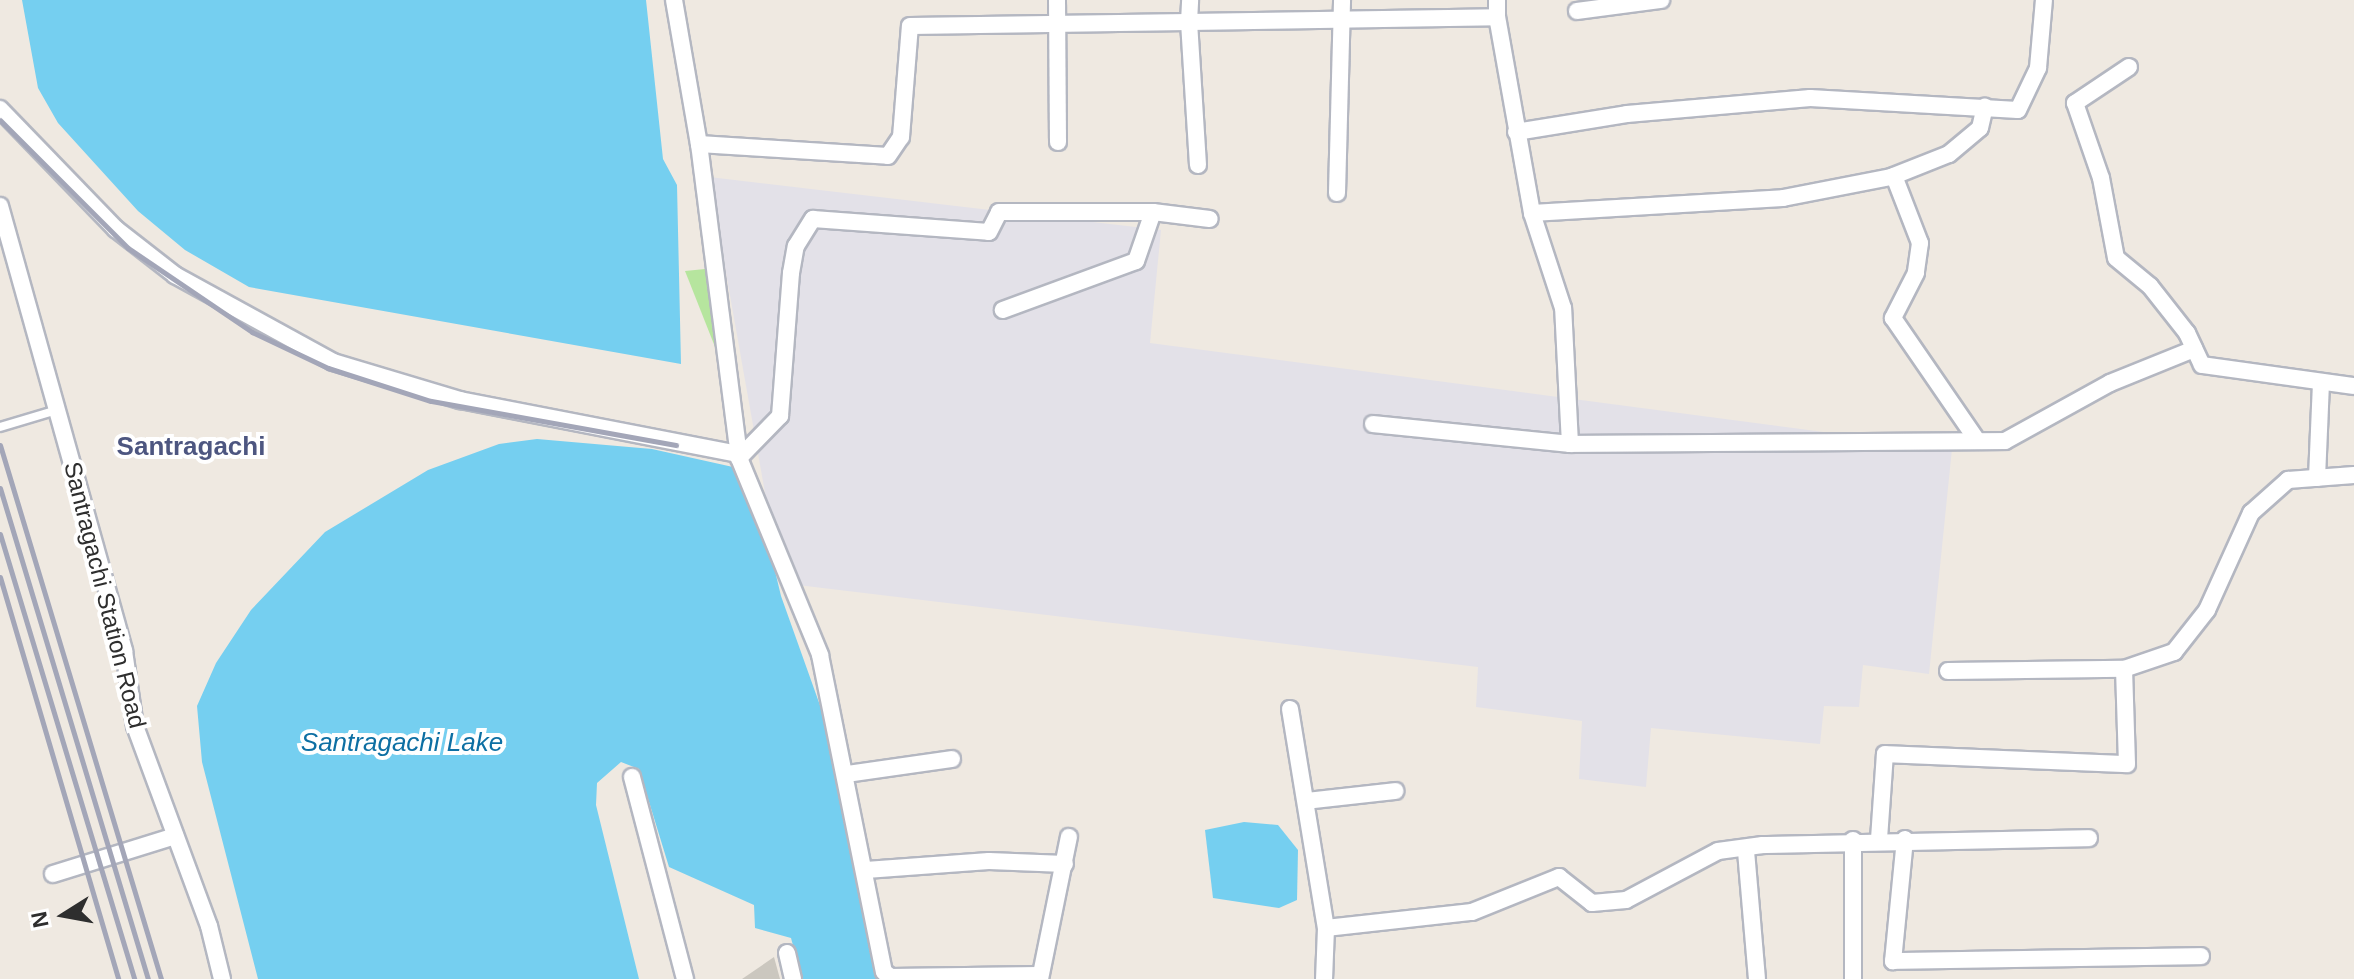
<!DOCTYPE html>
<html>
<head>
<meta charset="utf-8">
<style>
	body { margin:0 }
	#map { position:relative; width:2354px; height:979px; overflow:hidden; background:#efe9e1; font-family:Arial,sans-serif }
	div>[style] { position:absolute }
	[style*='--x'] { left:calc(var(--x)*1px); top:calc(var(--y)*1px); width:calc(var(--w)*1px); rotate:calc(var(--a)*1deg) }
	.industrial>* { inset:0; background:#e3e1e8 }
	.green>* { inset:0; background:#b6e59e }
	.water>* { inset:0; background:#75cff0 }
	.building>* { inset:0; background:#cbc7bf }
	.roads { filter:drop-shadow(2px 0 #b4b7c1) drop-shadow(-2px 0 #b4b7c1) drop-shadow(0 2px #b4b7c1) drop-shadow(0 -2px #b4b7c1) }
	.lane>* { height:8px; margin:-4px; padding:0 4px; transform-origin:4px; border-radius:4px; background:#fff }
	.street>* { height:16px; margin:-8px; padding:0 8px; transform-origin:8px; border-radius:8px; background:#fff }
	.rail>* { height:5px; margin:-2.5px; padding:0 2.5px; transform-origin:2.5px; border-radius:2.5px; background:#a3a6b8 }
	span { translate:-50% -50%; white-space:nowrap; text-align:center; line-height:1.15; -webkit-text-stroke:8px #fff; paint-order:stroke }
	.street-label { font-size:24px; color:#2e2e2e }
	.neighbourhood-label { font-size:26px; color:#4d5680; font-weight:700 }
	.water-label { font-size:26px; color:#0d6fa3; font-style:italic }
	.north { position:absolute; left:24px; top:875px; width:80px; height:80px; -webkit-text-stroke:6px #fff; paint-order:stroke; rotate:259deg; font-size:22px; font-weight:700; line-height:32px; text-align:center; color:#2e2e2e }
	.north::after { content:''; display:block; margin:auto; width:28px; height:36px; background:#2e2e2e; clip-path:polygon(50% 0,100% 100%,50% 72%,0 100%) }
</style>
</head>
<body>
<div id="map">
	<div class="industrial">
		<div style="clip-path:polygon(709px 177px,1161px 230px,1150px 343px,1952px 449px,1929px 674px,1863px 665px,1859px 707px,1824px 706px,1820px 744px,1651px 728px,1646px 787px,1579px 779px,1582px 721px,1476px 707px,1478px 667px,781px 583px)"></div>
	</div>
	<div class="green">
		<div style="clip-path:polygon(705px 269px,719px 323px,721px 362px,685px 271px)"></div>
	</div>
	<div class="water">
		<div style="clip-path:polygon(22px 0,646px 0,663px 159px,677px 185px,681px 364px,249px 287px,185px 250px,138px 211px,58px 123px,38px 88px)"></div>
		<div style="clip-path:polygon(537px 439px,652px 449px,751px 471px,781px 596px,827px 725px,892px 979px,802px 979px,791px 938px,755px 928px,754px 905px,669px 867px,639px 769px,621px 762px,597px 783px,596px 805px,639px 979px,258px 979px,202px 762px,197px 706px,216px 663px,251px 610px,325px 532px,428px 470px,499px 444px)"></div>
		<div style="clip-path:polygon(1244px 822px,1278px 825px,1298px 850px,1297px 900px,1279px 908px,1213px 898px,1205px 830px)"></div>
	</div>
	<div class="building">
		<div style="clip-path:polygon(774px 957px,780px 979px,742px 979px)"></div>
	</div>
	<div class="roads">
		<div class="lane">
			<div style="--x:0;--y:427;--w:59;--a:-16.6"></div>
		</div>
		<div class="street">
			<div style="--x:674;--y:0;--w:146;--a:80.2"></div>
			<div style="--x:699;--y:144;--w:317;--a:82.7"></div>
			<div style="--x:739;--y:458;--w:213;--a:67.6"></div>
			<div style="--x:820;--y:655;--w:323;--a:78.6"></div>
			<div style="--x:884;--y:972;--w:9;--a:36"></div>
			<div style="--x:891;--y:977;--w:148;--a:-0.8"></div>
			<div style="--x:1057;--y:0;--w:142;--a:89.6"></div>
			<div style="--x:1577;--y:11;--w:85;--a:-7.5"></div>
			<div style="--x:2129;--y:67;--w:65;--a:146.3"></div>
			<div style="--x:2075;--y:103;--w:79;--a:70.9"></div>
			<div style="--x:2101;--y:178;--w:81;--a:79.4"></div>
			<div style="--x:2116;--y:258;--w:44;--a:39.5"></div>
			<div style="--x:2150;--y:286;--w:60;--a:51.8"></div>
			<div style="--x:2187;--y:333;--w:35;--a:65"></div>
			<div style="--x:2202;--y:365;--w:153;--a:7.9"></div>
			<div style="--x:0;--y:109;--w:167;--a:46"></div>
			<div style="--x:116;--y:229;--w:75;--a:37.9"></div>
			<div style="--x:175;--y:275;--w:180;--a:28.8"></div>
			<div style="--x:333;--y:362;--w:133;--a:16.7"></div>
			<div style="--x:460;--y:400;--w:284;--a:11"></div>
			<div style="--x:1516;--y:132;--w:112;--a:-9.2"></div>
			<div style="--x:1627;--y:114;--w:184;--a:-5"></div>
			<div style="--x:1810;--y:98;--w:208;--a:3.3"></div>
			<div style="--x:2018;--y:110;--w:47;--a:-64.5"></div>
			<div style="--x:2038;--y:68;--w:68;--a:-85"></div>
			<div style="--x:699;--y:144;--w:189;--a:3.6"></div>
			<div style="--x:888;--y:156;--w:23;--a:-56"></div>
			<div style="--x:901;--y:137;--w:111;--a:-85.4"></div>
			<div style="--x:910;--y:26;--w:279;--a:-0.8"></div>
			<div style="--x:1189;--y:22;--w:22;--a:-87"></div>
			<div style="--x:1198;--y:165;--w:143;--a:-93.6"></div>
			<div style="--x:1189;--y:22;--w:308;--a:-0.9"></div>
			<div style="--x:1497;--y:17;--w:17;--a:-90"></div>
			<div style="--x:1894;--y:176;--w:72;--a:68.8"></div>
			<div style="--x:1920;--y:243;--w:30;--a:98"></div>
			<div style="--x:1916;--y:273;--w:51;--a:117.1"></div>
			<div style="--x:1893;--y:318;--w:148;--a:55.5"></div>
			<div style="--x:1337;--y:193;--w:193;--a:-88.5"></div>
			<div style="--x:0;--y:206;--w:462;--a:74.4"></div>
			<div style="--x:124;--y:651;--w:76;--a:81.7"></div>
			<div style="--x:135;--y:726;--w:213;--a:69.7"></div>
			<div style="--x:209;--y:926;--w:55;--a:76.2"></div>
			<div style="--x:1153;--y:212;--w:57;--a:7"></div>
			<div style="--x:1532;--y:213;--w:251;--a:-3.4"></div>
			<div style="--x:1783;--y:198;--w:110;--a:-11"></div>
			<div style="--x:1891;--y:177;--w:62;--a:-21.6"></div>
			<div style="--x:1949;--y:154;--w:40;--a:-40"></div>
			<div style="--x:1980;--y:128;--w:22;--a:-77"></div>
			<div style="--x:1373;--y:424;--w:198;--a:5.8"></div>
			<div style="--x:1570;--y:444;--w:136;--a:-92.9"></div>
			<div style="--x:1563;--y:308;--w:100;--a:-108.1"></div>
			<div style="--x:1532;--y:213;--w:199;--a:-100.1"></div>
			<div style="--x:1570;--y:444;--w:435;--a:-0.4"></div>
			<div style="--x:2005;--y:441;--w:120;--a:-28.9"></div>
			<div style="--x:2110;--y:383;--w:91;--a:-22"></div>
			<div style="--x:739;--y:458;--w:59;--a:-45.7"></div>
			<div style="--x:780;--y:416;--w:143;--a:-85.6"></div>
			<div style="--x:791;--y:273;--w:27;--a:-80"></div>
			<div style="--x:796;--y:246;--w:32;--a:-58"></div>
			<div style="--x:813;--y:219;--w:176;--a:4.2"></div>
			<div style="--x:989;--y:232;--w:22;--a:-63"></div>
			<div style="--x:999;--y:212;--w:154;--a:0"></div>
			<div style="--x:1153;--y:212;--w:52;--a:109.1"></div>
			<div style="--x:1136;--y:261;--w:142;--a:159.8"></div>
			<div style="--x:2317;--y:478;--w:96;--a:-87.6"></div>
			<div style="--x:1948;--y:671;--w:176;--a:-0.7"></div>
			<div style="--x:2124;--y:669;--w:53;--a:-18.8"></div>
			<div style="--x:2174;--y:652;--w:53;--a:-51.8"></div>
			<div style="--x:2207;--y:610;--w:107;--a:-65.6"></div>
			<div style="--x:2251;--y:513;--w:50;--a:-41.7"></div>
			<div style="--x:2288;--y:480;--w:66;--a:-4.3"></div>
			<div style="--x:1290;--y:709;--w:222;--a:80.7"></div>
			<div style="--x:1326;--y:928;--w:51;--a:92.2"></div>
			<div style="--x:847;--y:774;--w:106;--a:-8.1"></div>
			<div style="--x:632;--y:777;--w:209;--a:75.3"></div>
			<div style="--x:1306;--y:801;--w:90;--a:-6.4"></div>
			<div style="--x:1879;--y:839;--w:85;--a:-86"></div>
			<div style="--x:1885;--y:754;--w:242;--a:2.4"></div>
			<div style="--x:2127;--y:764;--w:95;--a:-91.8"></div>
			<div style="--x:1905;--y:839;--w:123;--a:95.6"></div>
			<div style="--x:1893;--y:961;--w:308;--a:-0.9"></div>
			<div style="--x:1853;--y:840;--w:139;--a:90"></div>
			<div style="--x:1746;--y:851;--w:128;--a:85.1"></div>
			<div style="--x:866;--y:870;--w:123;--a:-4.2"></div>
			<div style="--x:989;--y:861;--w:76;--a:2.3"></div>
			<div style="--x:53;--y:874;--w:128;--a:-17.3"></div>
			<div style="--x:1326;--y:928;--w:147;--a:-6.3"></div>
			<div style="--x:1472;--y:912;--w:94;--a:-21.9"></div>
			<div style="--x:1559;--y:877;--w:42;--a:38.2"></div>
			<div style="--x:1592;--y:903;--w:34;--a:-5"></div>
			<div style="--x:1626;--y:900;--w:104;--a:-28"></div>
			<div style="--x:1718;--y:851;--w:45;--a:-7.6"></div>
			<div style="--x:1763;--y:845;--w:326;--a:-1.2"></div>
			<div style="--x:787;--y:953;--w:27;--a:77"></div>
			<div style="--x:1040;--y:979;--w:145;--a:-78.5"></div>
		</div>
	</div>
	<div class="rail">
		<div style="--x:0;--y:120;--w:181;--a:45"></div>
		<div style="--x:128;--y:248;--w:150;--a:34.1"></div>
		<div style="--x:252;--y:332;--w:84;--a:25.3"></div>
		<div style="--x:328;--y:368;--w:108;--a:17.8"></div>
		<div style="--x:431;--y:401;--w:249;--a:10.2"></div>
		<div style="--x:0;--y:445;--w:558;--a:73.22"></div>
		<div style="--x:0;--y:488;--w:513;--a:73.23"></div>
		<div style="--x:0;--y:534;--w:465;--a:73.2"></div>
		<div style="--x:0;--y:577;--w:419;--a:73.6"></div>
	</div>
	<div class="street-label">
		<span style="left:105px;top:595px;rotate:76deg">Santragachi Station Road</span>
	</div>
	<div class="neighbourhood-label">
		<span style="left:191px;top:447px">Santragachi</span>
	</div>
	<div class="water-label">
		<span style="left:402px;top:743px">Santragachi Lake</span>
	</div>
	<div class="north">N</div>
</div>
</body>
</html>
